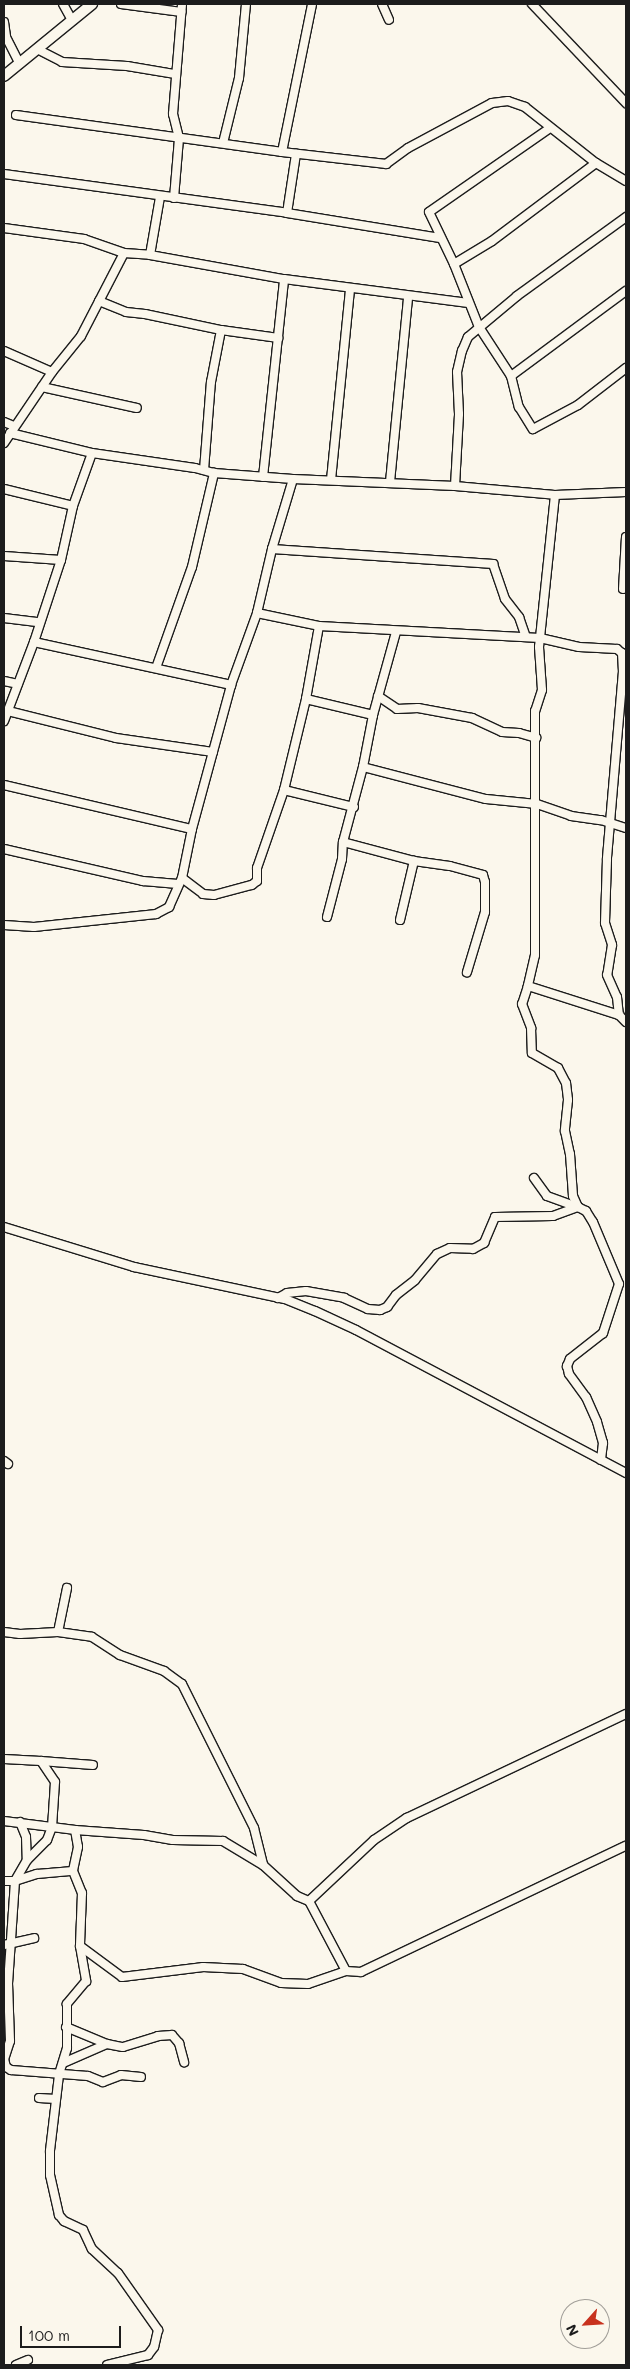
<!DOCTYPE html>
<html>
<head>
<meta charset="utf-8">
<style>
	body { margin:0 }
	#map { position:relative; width:630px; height:2369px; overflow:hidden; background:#fbf7ec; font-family:Mali,sans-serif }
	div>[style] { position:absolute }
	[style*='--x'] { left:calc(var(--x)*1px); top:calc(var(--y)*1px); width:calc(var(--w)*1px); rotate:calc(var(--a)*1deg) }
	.roads { filter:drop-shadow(1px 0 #1c1c1c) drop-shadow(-1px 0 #1c1c1c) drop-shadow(0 1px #1c1c1c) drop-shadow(0 -1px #1c1c1c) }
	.minor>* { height:8px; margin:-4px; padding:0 4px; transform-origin:4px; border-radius:4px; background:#fbf7ec }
	.tertiary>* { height:10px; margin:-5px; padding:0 5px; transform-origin:5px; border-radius:5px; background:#fbf7ec }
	span { translate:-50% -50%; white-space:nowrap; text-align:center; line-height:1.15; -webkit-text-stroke:5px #fbf7ec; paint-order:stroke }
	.frame { position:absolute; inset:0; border:5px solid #1c1c1c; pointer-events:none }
	.north { position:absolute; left:560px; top:2299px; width:50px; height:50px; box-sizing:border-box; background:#fbf7ec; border:1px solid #a29f99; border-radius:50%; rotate:244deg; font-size:14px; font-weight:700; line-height:20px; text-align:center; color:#1c1c1c }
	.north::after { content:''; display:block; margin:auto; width:18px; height:22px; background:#c8321e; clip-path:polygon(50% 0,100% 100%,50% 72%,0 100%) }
	.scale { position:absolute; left:20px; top:2326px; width:101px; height:22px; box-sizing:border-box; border:2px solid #1c1c1c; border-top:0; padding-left:6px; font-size:15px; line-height:18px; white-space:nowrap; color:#1c1c1c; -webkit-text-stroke:4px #fbf7ec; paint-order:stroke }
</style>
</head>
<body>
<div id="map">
	<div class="roads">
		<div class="minor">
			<div style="--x:63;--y:4;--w:18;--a:61"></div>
			<div style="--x:121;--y:4;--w:61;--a:7.6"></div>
			<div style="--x:382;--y:4;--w:17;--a:66"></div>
			<div style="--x:532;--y:4;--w:137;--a:46.5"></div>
			<div style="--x:4;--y:22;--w:15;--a:82"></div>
			<div style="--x:6;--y:37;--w:30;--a:63"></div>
			<div style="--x:37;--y:49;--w:28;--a:27"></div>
			<div style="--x:62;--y:62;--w:65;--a:3.5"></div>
			<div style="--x:127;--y:66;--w:49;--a:9.5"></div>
			<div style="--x:16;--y:115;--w:269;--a:7.9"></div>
			<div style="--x:282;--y:152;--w:105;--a:6.6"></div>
			<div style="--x:386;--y:164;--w:27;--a:-36"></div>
			<div style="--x:408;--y:148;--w:95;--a:-28.2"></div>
			<div style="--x:492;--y:103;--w:16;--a:-7"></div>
			<div style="--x:508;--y:101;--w:18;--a:19"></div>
			<div style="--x:525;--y:107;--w:90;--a:38.3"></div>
			<div style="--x:596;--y:163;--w:35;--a:31"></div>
			<div style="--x:550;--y:128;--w:147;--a:145.2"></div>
			<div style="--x:429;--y:212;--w:58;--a:64.3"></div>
			<div style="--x:454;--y:264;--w:68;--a:68.4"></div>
			<div style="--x:479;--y:327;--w:59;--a:56.9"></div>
			<div style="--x:511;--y:376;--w:32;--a:76"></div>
			<div style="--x:519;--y:407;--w:26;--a:58"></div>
			<div style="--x:533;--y:429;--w:51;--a:-28.1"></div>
			<div style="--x:578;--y:405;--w:61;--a:-37.6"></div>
			<div style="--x:223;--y:143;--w:67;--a:-76.2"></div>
			<div style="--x:239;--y:78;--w:74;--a:-84.6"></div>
			<div style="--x:282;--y:152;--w:151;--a:-78.5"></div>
			<div style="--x:4;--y:174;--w:286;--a:7.8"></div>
			<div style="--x:287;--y:213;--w:155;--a:9.3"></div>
			<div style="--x:174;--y:198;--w:60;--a:-85.2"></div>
			<div style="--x:179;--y:138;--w:25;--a:-104"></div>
			<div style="--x:173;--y:114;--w:110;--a:-85.3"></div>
			<div style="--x:287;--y:213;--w:60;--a:-81.3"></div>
			<div style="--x:4;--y:228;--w:81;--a:7.8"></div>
			<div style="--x:84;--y:239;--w:42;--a:19.3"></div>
			<div style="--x:124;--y:253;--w:26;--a:4"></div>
			<div style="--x:150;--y:255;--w:136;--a:10.2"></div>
			<div style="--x:284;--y:279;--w:186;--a:7.4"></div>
			<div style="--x:150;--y:255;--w:59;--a:-80.2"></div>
			<div style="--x:454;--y:264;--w:44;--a:-31.2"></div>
			<div style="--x:492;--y:241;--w:130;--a:-36.9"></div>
			<div style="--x:99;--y:301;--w:29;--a:22"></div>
			<div style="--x:126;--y:312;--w:19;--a:6"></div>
			<div style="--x:145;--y:314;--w:78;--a:11.9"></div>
			<div style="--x:221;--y:330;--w:58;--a:8"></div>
			<div style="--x:4;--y:351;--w:52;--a:23.6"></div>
			<div style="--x:511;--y:376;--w:143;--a:-36.5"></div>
			<div style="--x:42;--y:387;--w:97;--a:12.5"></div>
			<div style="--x:4;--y:422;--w:11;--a:22"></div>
			<div style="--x:10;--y:433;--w:84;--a:13.7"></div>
			<div style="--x:92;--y:453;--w:104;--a:8.3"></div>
			<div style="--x:195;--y:468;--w:20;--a:15"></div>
			<div style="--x:214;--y:473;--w:79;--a:4.3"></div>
			<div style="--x:293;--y:479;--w:162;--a:2.5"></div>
			<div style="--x:455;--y:486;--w:100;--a:5.1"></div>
			<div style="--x:555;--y:495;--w:71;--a:-2.4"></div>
			<div style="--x:4;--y:443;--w:86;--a:-55.9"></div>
			<div style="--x:52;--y:372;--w:46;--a:-51.1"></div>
			<div style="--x:81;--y:336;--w:93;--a:-62.6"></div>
			<div style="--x:204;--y:470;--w:88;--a:-85.5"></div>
			<div style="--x:211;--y:382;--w:53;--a:-79.1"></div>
			<div style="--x:263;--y:477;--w:199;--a:-83.9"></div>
			<div style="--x:331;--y:480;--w:192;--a:-84.3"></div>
			<div style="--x:390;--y:482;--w:186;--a:-84.4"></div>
			<div style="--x:455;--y:486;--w:72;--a:-86.8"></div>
			<div style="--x:459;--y:414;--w:42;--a:-92.7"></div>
			<div style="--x:457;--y:372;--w:22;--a:-77"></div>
			<div style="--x:462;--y:351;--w:15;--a:-67"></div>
			<div style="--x:468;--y:337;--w:64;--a:-39.9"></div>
			<div style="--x:517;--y:296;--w:135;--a:-35.9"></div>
			<div style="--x:4;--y:489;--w:71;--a:13.8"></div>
			<div style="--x:555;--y:495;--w:153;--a:96"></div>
			<div style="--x:539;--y:647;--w:43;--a:86"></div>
			<div style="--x:542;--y:690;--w:22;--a:108"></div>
			<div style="--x:535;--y:711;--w:244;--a:90"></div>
			<div style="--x:535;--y:955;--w:32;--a:103"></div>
			<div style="--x:528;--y:986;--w:19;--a:108"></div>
			<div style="--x:522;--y:1004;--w:26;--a:69"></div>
			<div style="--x:531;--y:1028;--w:25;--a:88"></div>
			<div style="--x:532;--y:1053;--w:30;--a:30"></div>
			<div style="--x:558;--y:1068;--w:17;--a:62"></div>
			<div style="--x:566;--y:1083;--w:17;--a:83"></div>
			<div style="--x:568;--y:1100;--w:31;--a:96"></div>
			<div style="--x:565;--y:1131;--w:24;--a:78"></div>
			<div style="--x:570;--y:1154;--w:42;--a:85.9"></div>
			<div style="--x:573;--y:1196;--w:12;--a:66"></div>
			<div style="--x:578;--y:1207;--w:9;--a:27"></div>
			<div style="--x:586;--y:1211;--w:13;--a:58"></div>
			<div style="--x:593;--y:1222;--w:67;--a:67.2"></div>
			<div style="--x:619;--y:1284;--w:52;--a:108.1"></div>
			<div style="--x:603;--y:1333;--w:42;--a:141.8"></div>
			<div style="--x:570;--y:1359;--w:8;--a:113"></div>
			<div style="--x:567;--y:1366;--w:8;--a:76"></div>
			<div style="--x:569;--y:1374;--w:29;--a:54"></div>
			<div style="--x:586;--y:1397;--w:27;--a:66"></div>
			<div style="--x:597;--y:1422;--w:22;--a:74"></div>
			<div style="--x:603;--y:1443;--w:17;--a:97"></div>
			<div style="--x:272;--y:549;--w:222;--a:3.9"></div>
			<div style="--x:493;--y:564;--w:37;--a:71"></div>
			<div style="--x:505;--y:599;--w:23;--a:52"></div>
			<div style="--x:519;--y:617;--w:21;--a:71"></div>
			<div style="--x:4;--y:556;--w:57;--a:4"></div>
			<div style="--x:623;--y:589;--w:52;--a:-86.7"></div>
			<div style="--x:257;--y:613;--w:63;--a:11.8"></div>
			<div style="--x:319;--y:626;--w:221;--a:3.1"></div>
			<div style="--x:540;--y:638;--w:40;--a:13"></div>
			<div style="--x:579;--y:647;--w:38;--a:3"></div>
			<div style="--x:617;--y:649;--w:6;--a:39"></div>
			<div style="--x:622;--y:653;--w:18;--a:87"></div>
			<div style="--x:623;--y:671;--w:189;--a:94.9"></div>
			<div style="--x:607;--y:859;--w:64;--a:91.8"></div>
			<div style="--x:605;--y:923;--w:23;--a:72"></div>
			<div style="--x:612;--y:945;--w:30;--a:99"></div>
			<div style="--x:607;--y:975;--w:24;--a:66"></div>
			<div style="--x:617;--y:997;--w:18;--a:84"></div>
			<div style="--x:619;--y:1015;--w:10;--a:45"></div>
			<div style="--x:4;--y:618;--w:35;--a:7"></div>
			<div style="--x:34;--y:642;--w:202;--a:12.3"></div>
			<div style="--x:156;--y:668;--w:107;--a:-70.4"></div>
			<div style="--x:192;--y:567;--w:97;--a:-76.8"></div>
			<div style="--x:4;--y:681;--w:14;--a:12"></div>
			<div style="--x:378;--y:696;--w:23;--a:34"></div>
			<div style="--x:397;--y:709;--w:21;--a:-3"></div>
			<div style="--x:418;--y:708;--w:55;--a:10.5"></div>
			<div style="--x:472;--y:718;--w:33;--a:25"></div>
			<div style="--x:502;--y:732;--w:17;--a:3"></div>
			<div style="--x:519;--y:733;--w:18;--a:16"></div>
			<div style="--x:306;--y:699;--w:69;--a:13.4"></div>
			<div style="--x:8;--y:711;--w:111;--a:14"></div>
			<div style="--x:116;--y:738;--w:98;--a:8.2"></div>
			<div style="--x:4;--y:721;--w:85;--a:-69.2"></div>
			<div style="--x:34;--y:642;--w:86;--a:-71.8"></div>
			<div style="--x:61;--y:560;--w:55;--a:-77.5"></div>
			<div style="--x:73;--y:506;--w:56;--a:-70.3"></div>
			<div style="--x:363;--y:767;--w:127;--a:14.6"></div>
			<div style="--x:486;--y:799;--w:51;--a:5.6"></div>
			<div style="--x:537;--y:804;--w:36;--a:19"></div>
			<div style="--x:571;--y:816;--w:30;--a:8"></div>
			<div style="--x:601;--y:820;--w:26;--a:18"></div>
			<div style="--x:4;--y:785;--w:193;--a:13.2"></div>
			<div style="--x:284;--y:790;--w:72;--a:13.7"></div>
			<div style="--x:343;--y:842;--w:73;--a:15"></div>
			<div style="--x:414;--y:861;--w:36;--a:8"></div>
			<div style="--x:450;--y:866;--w:34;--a:15"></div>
			<div style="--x:483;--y:875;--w:7;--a:74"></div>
			<div style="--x:485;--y:882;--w:30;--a:90"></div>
			<div style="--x:485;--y:912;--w:63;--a:106.7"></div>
			<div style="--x:4;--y:849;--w:143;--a:13"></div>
			<div style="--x:143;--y:881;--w:35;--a:5"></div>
			<div style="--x:182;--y:878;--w:26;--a:37"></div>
			<div style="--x:203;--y:894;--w:11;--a:5"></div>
			<div style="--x:214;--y:895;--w:39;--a:-15"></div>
			<div style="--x:252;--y:885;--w:6;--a:-39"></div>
			<div style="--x:257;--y:881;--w:13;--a:-90"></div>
			<div style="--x:257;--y:868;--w:83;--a:-70.9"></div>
			<div style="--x:284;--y:790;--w:94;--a:-76.4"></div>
			<div style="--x:306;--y:699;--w:74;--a:-79.9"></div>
			<div style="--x:327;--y:917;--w:60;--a:-75.5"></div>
			<div style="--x:342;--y:859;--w:17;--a:-87"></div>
			<div style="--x:343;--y:842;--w:78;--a:-75.1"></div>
			<div style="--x:363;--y:767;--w:53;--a:-79.1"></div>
			<div style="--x:373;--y:715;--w:86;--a:-74.5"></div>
			<div style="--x:400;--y:920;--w:61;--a:-76.7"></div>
			<div style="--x:4;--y:925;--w:30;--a:4"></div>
			<div style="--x:34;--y:927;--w:123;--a:-6.1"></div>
			<div style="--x:156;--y:914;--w:15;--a:-28"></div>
			<div style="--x:169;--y:907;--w:32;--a:-66"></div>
			<div style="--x:182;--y:878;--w:50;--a:-78.5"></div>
			<div style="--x:192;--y:829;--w:149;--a:-74.8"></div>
			<div style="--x:231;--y:685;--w:77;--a:-70.1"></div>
			<div style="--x:257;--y:613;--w:66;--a:-76.8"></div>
			<div style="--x:272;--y:549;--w:73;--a:-73.3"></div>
			<div style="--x:528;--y:986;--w:96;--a:17.7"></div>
			<div style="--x:534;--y:1178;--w:22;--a:54"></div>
			<div style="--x:547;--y:1196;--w:33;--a:20"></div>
			<div style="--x:4;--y:1227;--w:136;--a:17.1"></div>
			<div style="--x:134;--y:1267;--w:154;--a:12"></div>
			<div style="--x:285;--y:1299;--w:32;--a:22"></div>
			<div style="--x:315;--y:1311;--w:45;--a:24.9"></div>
			<div style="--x:356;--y:1330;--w:306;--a:27.9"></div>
			<div style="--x:278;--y:1298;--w:10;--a:-29"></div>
			<div style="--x:287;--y:1293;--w:19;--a:-6"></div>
			<div style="--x:306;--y:1291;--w:39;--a:10"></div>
			<div style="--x:344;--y:1298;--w:26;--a:25"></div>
			<div style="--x:368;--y:1309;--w:12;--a:5"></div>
			<div style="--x:380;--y:1310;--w:8;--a:-23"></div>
			<div style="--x:387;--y:1307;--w:15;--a:-53"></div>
			<div style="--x:396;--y:1295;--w:24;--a:-38"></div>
			<div style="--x:415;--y:1280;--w:34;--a:-50"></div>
			<div style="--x:437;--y:1254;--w:14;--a:-25"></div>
			<div style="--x:450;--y:1248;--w:23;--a:2"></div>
			<div style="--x:473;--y:1249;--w:13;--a:-29"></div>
			<div style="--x:484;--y:1243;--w:28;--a:-67"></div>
			<div style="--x:495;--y:1217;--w:58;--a:-1"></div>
			<div style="--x:553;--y:1216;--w:27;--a:-20"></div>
			<div style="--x:4;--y:1461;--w:5;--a:37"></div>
			<div style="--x:4;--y:1632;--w:16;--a:7"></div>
			<div style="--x:20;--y:1634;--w:38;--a:-3"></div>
			<div style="--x:58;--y:1632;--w:34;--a:8"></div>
			<div style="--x:92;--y:1637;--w:33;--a:33"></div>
			<div style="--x:120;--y:1655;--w:47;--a:20"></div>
			<div style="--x:164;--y:1671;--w:22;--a:36"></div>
			<div style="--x:182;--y:1684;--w:161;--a:63.4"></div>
			<div style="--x:254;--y:1828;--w:38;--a:76"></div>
			<div style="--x:58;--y:1632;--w:45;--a:-78.4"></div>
			<div style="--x:4;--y:1759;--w:37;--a:3"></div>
			<div style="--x:41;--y:1761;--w:25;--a:56"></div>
			<div style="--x:55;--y:1782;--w:45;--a:93.8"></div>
			<div style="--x:52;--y:1827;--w:14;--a:111"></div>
			<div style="--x:47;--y:1840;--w:28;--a:135"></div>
			<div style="--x:41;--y:1761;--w:52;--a:4.4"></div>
			<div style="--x:4;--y:1821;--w:72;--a:7.2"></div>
			<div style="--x:75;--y:1830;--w:69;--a:4.1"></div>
			<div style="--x:144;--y:1835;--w:29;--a:10"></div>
			<div style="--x:173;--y:1840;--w:50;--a:1.1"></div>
			<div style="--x:223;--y:1841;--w:47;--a:31"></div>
			<div style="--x:263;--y:1865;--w:46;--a:42.4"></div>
			<div style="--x:297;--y:1896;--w:13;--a:23"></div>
			<div style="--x:309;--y:1901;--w:89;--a:-43.2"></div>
			<div style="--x:374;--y:1840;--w:40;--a:-34"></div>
			<div style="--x:407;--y:1818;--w:242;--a:-25.4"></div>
			<div style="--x:20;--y:1822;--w:16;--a:68"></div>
			<div style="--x:26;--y:1837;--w:23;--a:88"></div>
			<div style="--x:27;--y:1860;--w:24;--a:120"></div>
			<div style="--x:15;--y:1881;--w:102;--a:93.9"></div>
			<div style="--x:8;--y:1983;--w:58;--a:88"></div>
			<div style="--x:10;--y:2041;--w:19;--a:108"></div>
			<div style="--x:4;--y:2059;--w:8;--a:76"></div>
			<div style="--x:6;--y:2067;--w:6;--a:31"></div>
			<div style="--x:11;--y:2070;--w:77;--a:4.5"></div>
			<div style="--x:88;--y:2076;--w:16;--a:22"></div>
			<div style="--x:103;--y:2082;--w:19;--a:-21"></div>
			<div style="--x:121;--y:2075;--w:20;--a:6"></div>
			<div style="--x:75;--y:1830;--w:17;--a:80"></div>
			<div style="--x:78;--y:1847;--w:25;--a:102"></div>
			<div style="--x:73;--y:1871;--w:24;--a:68"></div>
			<div style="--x:82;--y:1893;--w:53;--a:92.2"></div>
			<div style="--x:80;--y:1946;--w:36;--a:80"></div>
			<div style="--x:86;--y:1981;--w:30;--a:130"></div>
			<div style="--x:67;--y:2004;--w:44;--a:90"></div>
			<div style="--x:67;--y:2048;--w:28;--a:107"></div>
			<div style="--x:59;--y:2075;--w:77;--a:96.8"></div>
			<div style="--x:50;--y:2151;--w:24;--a:90"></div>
			<div style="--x:50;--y:2175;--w:41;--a:77.3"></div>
			<div style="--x:59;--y:2215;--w:8;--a:50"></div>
			<div style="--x:64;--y:2221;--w:21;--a:25"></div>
			<div style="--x:83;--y:2230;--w:21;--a:65"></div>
			<div style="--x:92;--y:2249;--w:35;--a:43"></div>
			<div style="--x:118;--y:2273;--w:70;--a:54.9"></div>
			<div style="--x:158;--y:2330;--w:17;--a:103"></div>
			<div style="--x:154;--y:2347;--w:10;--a:127"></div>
			<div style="--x:148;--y:2355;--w:42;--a:166.3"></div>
			<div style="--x:4;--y:1881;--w:11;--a:0"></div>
			<div style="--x:15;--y:1881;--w:23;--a:-18"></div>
			<div style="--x:37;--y:1874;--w:36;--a:-5"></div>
			<div style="--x:309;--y:1901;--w:79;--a:62.1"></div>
			<div style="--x:4;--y:1945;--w:31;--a:-13"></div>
			<div style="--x:80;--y:1946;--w:52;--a:36.4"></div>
			<div style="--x:122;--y:1977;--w:82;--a:-7"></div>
			<div style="--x:203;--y:1967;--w:40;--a:2.9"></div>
			<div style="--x:243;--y:1969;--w:40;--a:20.2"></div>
			<div style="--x:281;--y:1983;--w:27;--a:2"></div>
			<div style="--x:308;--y:1984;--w:40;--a:-18.9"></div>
			<div style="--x:346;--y:1971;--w:15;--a:4"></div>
			<div style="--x:361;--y:1972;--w:293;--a:-25.5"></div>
			<div style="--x:66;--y:2027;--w:44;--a:22.5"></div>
			<div style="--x:107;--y:2044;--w:16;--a:11"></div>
			<div style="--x:123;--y:2047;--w:37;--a:-17"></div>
			<div style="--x:158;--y:2036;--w:14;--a:-4"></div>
			<div style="--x:172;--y:2035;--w:11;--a:49"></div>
			<div style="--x:179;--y:2043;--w:20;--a:75"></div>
			<div style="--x:63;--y:2063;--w:48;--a:-23.4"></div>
			<div style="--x:39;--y:2098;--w:17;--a:3"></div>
			<div style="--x:16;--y:2365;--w:13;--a:-23"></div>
		</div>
		<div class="tertiary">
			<div style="--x:4;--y:76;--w:114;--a:-39.3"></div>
		</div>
	</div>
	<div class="frame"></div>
	<div class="north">N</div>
	<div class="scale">100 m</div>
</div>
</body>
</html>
